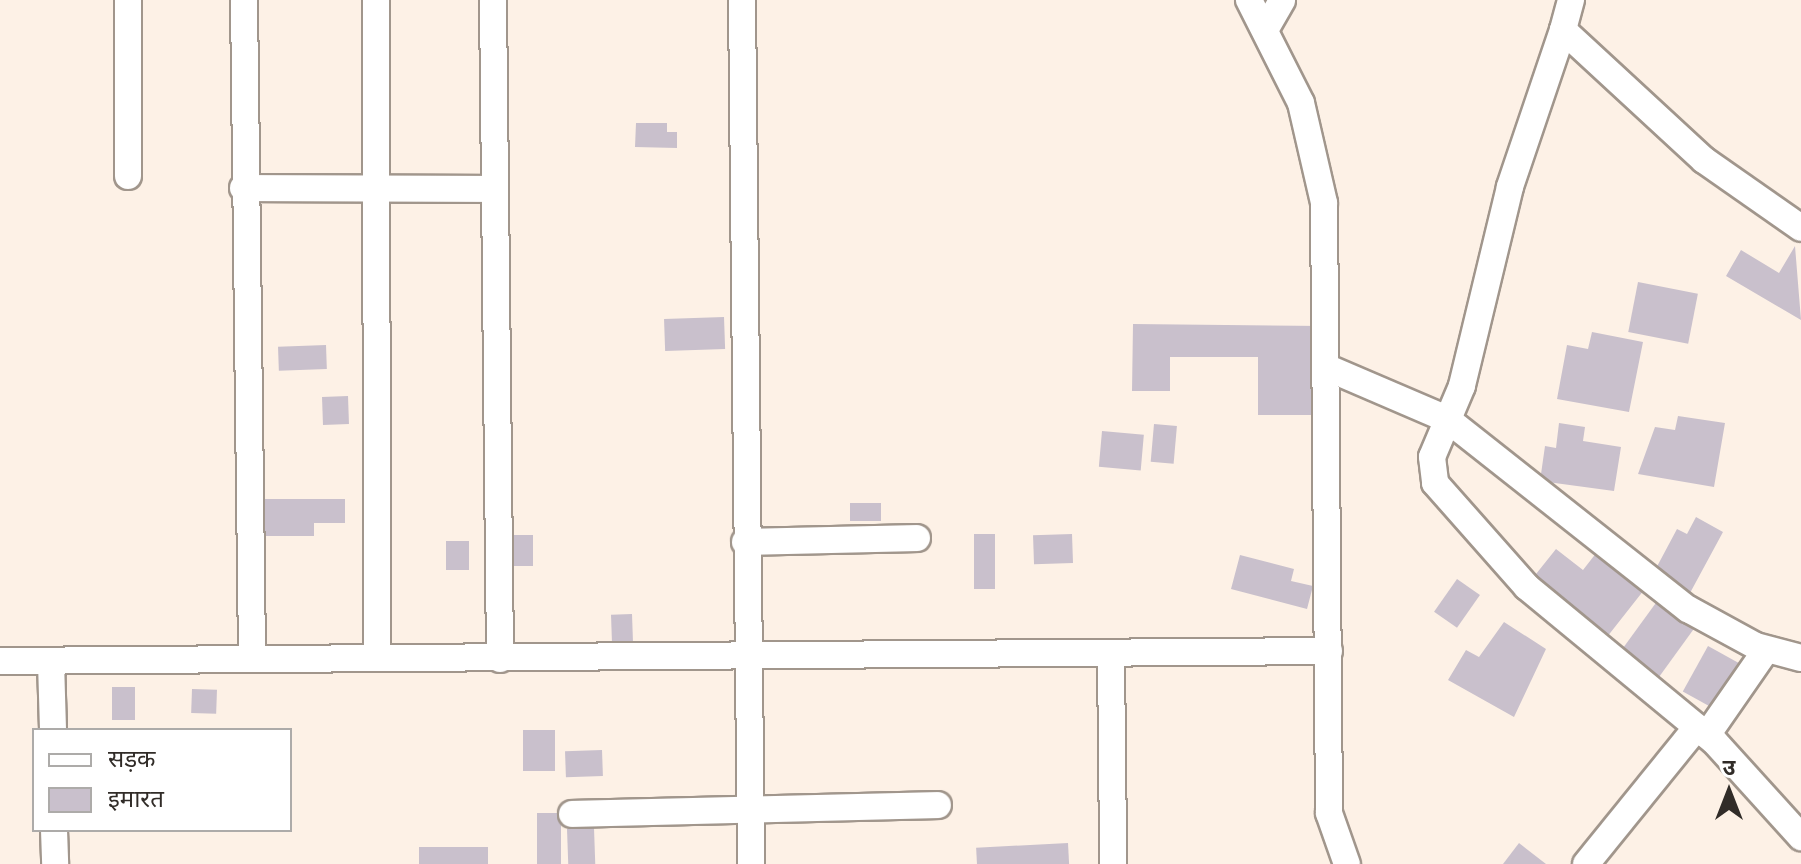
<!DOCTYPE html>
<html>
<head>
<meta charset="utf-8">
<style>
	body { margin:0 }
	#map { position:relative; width:1801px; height:864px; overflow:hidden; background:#fdf1e6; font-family:"DM Sans","Noto Sans Devanagari",sans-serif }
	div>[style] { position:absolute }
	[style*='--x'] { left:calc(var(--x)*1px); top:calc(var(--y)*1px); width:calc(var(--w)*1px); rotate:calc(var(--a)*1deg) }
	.building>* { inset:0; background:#c9c0cc; transform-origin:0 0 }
	.roads { filter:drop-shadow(2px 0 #a1968c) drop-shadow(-2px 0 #a1968c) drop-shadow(0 2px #a1968c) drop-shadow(0 -2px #a1968c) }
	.minor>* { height:26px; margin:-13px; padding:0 13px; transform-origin:13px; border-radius:13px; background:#fff }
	span { translate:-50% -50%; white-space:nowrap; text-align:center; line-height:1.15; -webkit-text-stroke:6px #fff; paint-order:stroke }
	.legend { position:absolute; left:32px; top:728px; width:260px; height:104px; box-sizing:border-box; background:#fff; border:2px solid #adaba9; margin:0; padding:10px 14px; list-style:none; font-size:24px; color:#312c28 }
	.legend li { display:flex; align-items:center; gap:16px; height:40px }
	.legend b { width:40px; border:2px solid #adaba9 }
	.north { position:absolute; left:1689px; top:752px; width:80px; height:80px; -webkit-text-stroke:6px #fff; paint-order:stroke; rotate:0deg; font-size:22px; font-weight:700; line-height:32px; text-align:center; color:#312c28 }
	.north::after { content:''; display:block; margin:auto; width:28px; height:36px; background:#312c28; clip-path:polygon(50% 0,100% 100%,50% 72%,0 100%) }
</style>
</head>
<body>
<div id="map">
	<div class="building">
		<div style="clip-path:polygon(636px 123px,667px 123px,667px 132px,677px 132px,677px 148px,635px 147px)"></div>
		<div style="clip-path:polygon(1795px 246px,1801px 320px,1726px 276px,1741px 250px,1779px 273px)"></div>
		<div style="left:1638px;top:282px;width:61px;height:51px;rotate:11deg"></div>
		<div style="left:724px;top:317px;width:32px;height:60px;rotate:88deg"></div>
		<div style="clip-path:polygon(1133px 324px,1322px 326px,1321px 415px,1258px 415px,1258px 357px,1170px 357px,1170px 391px,1132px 391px)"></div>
		<div style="clip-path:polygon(1592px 332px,1643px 342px,1629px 412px,1557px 399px,1567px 345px,1588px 349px)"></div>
		<div style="left:326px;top:345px;width:24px;height:48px;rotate:88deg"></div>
		<div style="left:348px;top:396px;width:28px;height:26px;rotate:88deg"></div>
		<div style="clip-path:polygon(1678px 416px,1725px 423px,1714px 487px,1638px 474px,1655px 427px,1675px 430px)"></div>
		<div style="clip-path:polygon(1559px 423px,1585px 427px,1583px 441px,1621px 447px,1614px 491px,1540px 481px,1545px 446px,1556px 448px)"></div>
		<div style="left:1154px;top:424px;width:23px;height:38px;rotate:5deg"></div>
		<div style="left:1102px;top:431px;width:42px;height:36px;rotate:5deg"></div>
		<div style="clip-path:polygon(262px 499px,345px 499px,345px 523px,314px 523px,314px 536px,262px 536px)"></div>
		<div style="left:881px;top:503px;width:18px;height:31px;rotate:90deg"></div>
		<div style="clip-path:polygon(1696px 517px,1723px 532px,1690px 593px,1653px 574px,1677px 529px,1687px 534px)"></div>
		<div style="left:974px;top:534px;width:21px;height:55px"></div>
		<div style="left:1072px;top:534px;width:29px;height:39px;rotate:88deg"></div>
		<div style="left:513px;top:535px;width:20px;height:31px"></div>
		<div style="left:446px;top:541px;width:23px;height:29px"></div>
		<div style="clip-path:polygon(1556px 549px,1583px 570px,1597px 552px,1644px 590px,1607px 637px,1532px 579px)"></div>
		<div style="clip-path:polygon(1240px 555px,1294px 569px,1291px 581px,1313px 586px,1307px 609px,1231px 589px)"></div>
		<div style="left:1457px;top:579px;width:28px;height:40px;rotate:35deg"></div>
		<div style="left:1658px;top:600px;width:46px;height:61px;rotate:36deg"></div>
		<div style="left:632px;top:614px;width:32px;height:21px;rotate:88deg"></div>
		<div style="clip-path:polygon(1504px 622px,1546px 649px,1514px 717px,1448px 680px,1466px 650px,1479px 657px)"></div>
		<div style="left:1708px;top:646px;width:45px;height:52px;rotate:29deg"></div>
		<div style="left:112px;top:687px;width:23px;height:33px"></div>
		<div style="left:192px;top:689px;width:25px;height:24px;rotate:2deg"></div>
		<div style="left:523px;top:730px;width:32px;height:41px"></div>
		<div style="left:602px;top:750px;width:26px;height:37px;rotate:88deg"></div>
		<div style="left:537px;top:813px;width:24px;height:51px"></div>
		<div style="left:594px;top:828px;width:36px;height:27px;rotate:88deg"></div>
		<div style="left:1068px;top:843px;width:21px;height:92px;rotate:87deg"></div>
		<div style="clip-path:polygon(1519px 843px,1546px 864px,1503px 864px)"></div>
		<div style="left:419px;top:847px;width:69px;height:17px"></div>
	</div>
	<div class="roads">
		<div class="minor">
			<div style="--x:128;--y:0;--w:176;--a:90"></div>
			<div style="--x:244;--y:0;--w:658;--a:89.3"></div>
			<div style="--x:376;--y:0;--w:657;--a:89.91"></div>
			<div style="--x:493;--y:0;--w:659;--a:89.39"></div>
			<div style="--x:742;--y:0;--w:864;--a:89.4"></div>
			<div style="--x:1249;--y:0;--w:115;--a:63.2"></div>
			<div style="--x:1301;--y:103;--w:103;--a:77"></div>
			<div style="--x:1324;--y:203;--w:610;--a:89.53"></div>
			<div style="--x:1329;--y:813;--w:54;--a:70.6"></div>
			<div style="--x:1571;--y:0;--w:31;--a:105"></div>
			<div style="--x:1563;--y:30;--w:192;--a:42.7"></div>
			<div style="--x:1704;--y:160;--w:118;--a:35"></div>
			<div style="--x:1265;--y:30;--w:34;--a:-60"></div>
			<div style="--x:1563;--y:30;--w:166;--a:108.7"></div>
			<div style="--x:1510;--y:187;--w:205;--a:103.6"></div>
			<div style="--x:1462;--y:386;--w:77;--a:112.9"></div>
			<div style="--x:1432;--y:457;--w:26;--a:83"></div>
			<div style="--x:1435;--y:483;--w:139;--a:48.5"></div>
			<div style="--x:1527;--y:587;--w:242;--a:39.5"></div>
			<div style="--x:1714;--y:741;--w:130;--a:47.8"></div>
			<div style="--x:243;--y:188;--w:252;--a:0.2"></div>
			<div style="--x:1328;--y:368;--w:129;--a:23.2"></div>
			<div style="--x:1447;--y:419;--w:307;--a:38.3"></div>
			<div style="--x:1688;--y:609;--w:77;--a:28.6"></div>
			<div style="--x:1756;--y:646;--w:47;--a:14.9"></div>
			<div style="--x:745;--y:542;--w:172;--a:-1.3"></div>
			<div style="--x:1111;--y:656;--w:208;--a:89.4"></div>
			<div style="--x:0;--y:661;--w:1329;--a:-0.43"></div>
			<div style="--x:51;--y:662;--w:68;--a:88.3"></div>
			<div style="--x:1707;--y:735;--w:103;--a:-55.2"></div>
			<div style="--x:572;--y:814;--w:366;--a:-1.4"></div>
			<div style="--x:54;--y:830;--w:34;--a:88"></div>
			<div style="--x:1586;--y:864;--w:176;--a:-51"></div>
		</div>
	</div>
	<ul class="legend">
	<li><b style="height:10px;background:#fff"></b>सड़क</li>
	<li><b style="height:22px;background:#c9c0cc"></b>इमारत</li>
	</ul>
	<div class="north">उ</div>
</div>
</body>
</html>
